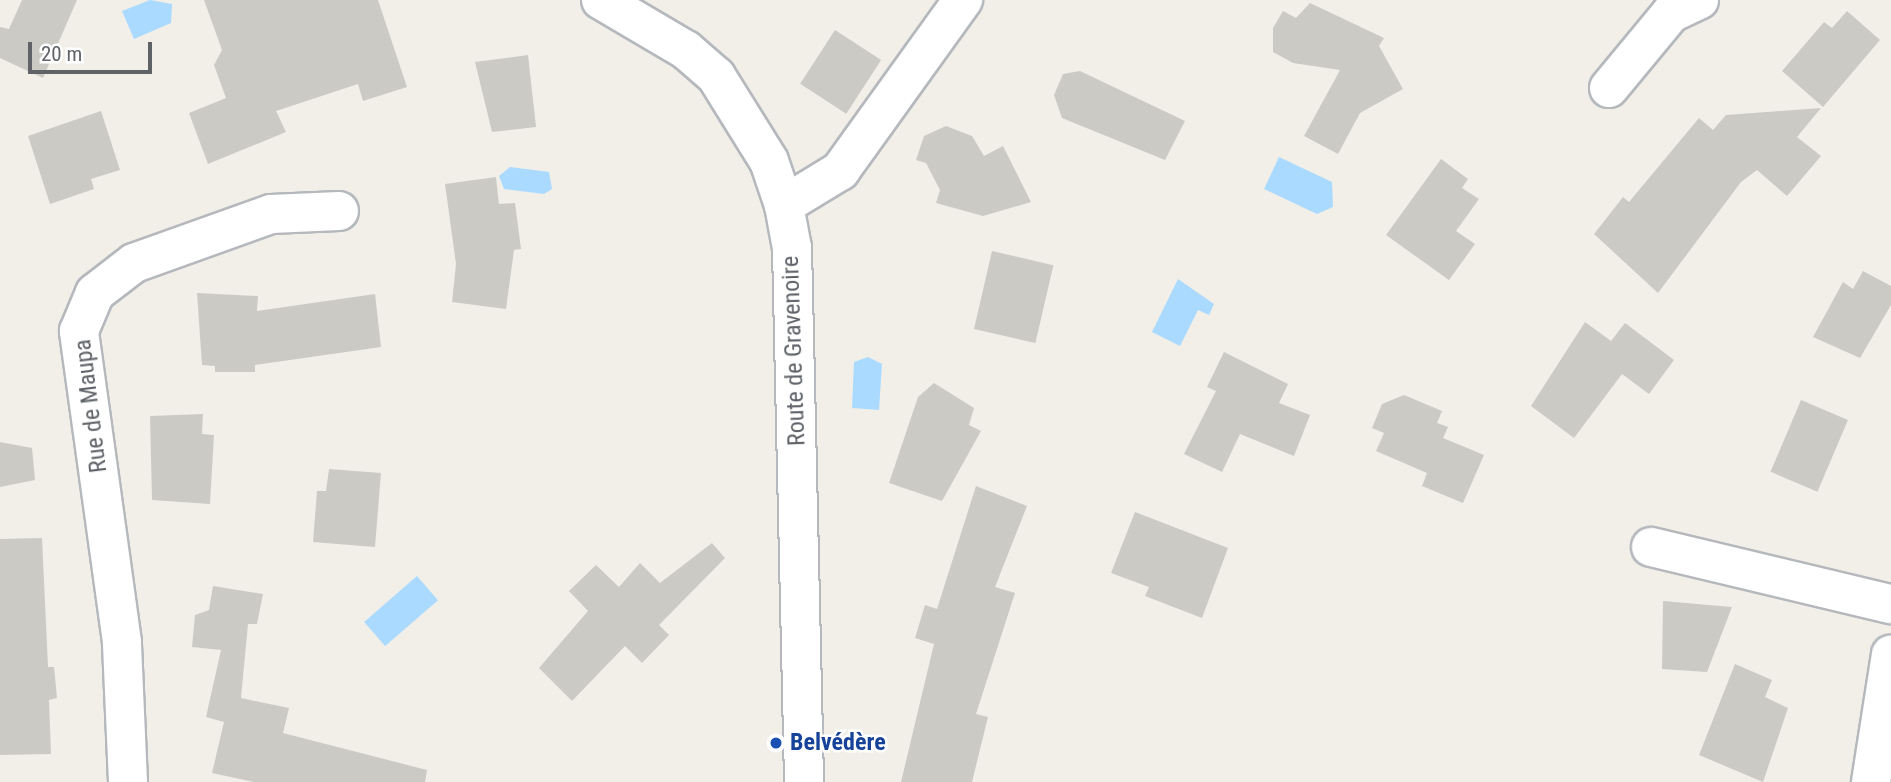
<!DOCTYPE html>
<html>
<head>
<meta charset="utf-8">
<style>
	body { margin:0 }
	#map { position:relative; width:1891px; height:782px; overflow:hidden; background:#f1efe8; font-family:"Roboto Condensed",sans-serif }
	div>[style] { position:absolute }
	[style*='--x'] { left:calc(var(--x)*1px); top:calc(var(--y)*1px); width:calc(var(--w)*1px); rotate:calc(var(--a)*1deg) }
	.water>* { inset:0; background:#aadaff; transform-origin:0 0 }
	.building>* { inset:0; background:#cccac5; transform-origin:0 0 }
	.roads { filter:drop-shadow(2px 0 #b5b8bc) drop-shadow(-2px 0 #b5b8bc) drop-shadow(0 2px #b5b8bc) drop-shadow(0 -2px #b5b8bc) }
	.street>* { height:38px; margin:-19px; padding:0 19px; transform-origin:19px; border-radius:19px; background:#fff }
	.secondary>* { height:38px; margin:-19px; padding:0 19px; transform-origin:19px; border-radius:19px; background:#fff }
	.dots>* { width:19px; height:19px; translate:-50% -50%; box-sizing:border-box; border:4px solid #fff; border-radius:50% }
	span { translate:-50% -50%; white-space:nowrap; text-align:center; line-height:1.15; -webkit-text-stroke:5px #fff; paint-order:stroke }
	.street-label { font-size:24px; color:#5f6368 }
	.transit-label { font-size:24px; color:#164399; font-weight:700 }
	.left { translate:0 -50%; text-align:left }
	.scale { position:absolute; left:28px; top:42px; width:124px; height:32px; box-sizing:border-box; border:4px solid #5f6368; border-top:0; padding-left:9px; font-size:21px; line-height:24px; white-space:nowrap; color:#5f6368; -webkit-text-stroke:5px #fff; paint-order:stroke }
</style>
</head>
<body>
<div id="map">
	<div class="water">
		<div style="clip-path:polygon(150px 0,172px 4px,171px 23px,134px 39px,122px 11px)"></div>
		<div style="clip-path:polygon(1279px 157px,1332px 182px,1333px 207px,1317px 214px,1264px 189px)"></div>
		<div style="clip-path:polygon(510px 167px,549px 172px,552px 189px,544px 194px,504px 189px,499px 176px)"></div>
		<div style="clip-path:polygon(1178px 279px,1214px 304px,1209px 315px,1198px 310px,1180px 346px,1152px 332px)"></div>
		<div style="clip-path:polygon(868px 357px,882px 364px,879px 410px,852px 408px,854px 362px)"></div>
		<div style="left:417px;top:576px;width:32px;height:70px;rotate:49deg"></div>
	</div>
	<div class="building">
		<div style="clip-path:polygon(22px 0,77px 0,43px 78px,0 58px,0 27px,9px 29px)"></div>
		<div style="clip-path:polygon(204px 0,378px 0,407px 87px,363px 101px,358px 84px,276px 111px,286px 132px,208px 164px,189px 113px,226px 98px,214px 65px,222px 50px)"></div>
		<div style="clip-path:polygon(1310px 3px,1384px 38px,1379px 46px,1403px 89px,1360px 113px,1338px 154px,1304px 136px,1340px 70px,1293px 63px,1273px 52px,1273px 28px,1283px 11px,1296px 18px)"></div>
		<div style="clip-path:polygon(1847px 11px,1880px 40px,1823px 107px,1782px 71px,1824px 22px,1832px 28px)"></div>
		<div style="left:835px;top:30px;width:55px;height:64px;rotate:33deg"></div>
		<div style="clip-path:polygon(528px 55px,536px 127px,492px 132px,475px 62px)"></div>
		<div style="clip-path:polygon(1080px 71px,1185px 121px,1165px 160px,1062px 118px,1054px 95px,1063px 74px)"></div>
		<div style="clip-path:polygon(1821px 108px,1797px 137px,1821px 156px,1787px 196px,1757px 170px,1741px 182px,1658px 293px,1594px 234px,1623px 197px,1629px 202px,1699px 118px,1713px 130px,1726px 115px)"></div>
		<div style="clip-path:polygon(101px 111px,120px 170px,91px 179px,94px 189px,50px 204px,28px 136px)"></div>
		<div style="clip-path:polygon(946px 126px,972px 136px,984px 156px,1003px 146px,1031px 202px,983px 216px,936px 203px,940px 190px,926px 163px,916px 160px,924px 136px)"></div>
		<div style="clip-path:polygon(1441px 159px,1468px 179px,1462px 188px,1479px 199px,1456px 231px,1475px 244px,1449px 280px,1386px 235px)"></div>
		<div style="clip-path:polygon(496px 177px,499px 204px,515px 203px,521px 249px,514px 250px,506px 309px,452px 302px,456px 264px,445px 184px)"></div>
		<div style="left:992px;top:251px;width:63px;height:80px;rotate:13deg"></div>
		<div style="clip-path:polygon(1863px 271px,1891px 286px,1891px 305px,1860px 358px,1813px 337px,1843px 282px,1853px 289px)"></div>
		<div style="clip-path:polygon(197px 293px,258px 296px,257px 311px,375px 294px,381px 347px,255px 365px,255px 372px,215px 372px,215px 366px,202px 365px)"></div>
		<div style="clip-path:polygon(1585px 322px,1611px 341px,1625px 323px,1674px 360px,1649px 394px,1622px 374px,1574px 438px,1531px 406px)"></div>
		<div style="clip-path:polygon(1224px 352px,1288px 384px,1279px 403px,1310px 415px,1294px 456px,1240px 434px,1222px 472px,1184px 454px,1216px 391px,1207px 387px)"></div>
		<div style="clip-path:polygon(934px 383px,974px 408px,969px 425px,981px 431px,942px 501px,889px 483px,918px 397px)"></div>
		<div style="clip-path:polygon(1404px 395px,1442px 411px,1437px 423px,1448px 427px,1443px 438px,1484px 455px,1463px 503px,1422px 486px,1427px 473px,1376px 451px,1384px 433px,1372px 428px,1382px 404px)"></div>
		<div style="left:1801px;top:400px;width:51px;height:78px;rotate:23deg"></div>
		<div style="clip-path:polygon(203px 414px,202px 434px,214px 435px,210px 504px,152px 500px,150px 416px)"></div>
		<div style="clip-path:polygon(0 442px,32px 448px,35px 480px,0 487px)"></div>
		<div style="clip-path:polygon(329px 469px,381px 473px,375px 547px,313px 542px,317px 491px,326px 491px)"></div>
		<div style="clip-path:polygon(976px 486px,1027px 506px,995px 587px,1015px 593px,976px 714px,988px 717px,972px 782px,901px 782px,934px 644px,915px 638px,925px 605px,937px 609px)"></div>
		<div style="clip-path:polygon(1135px 512px,1228px 548px,1202px 618px,1145px 596px,1149px 587px,1111px 573px)"></div>
		<div style="clip-path:polygon(42px 538px,48px 667px,54px 667px,57px 698px,49px 700px,51px 754px,0 755px,0 539px)"></div>
		<div style="clip-path:polygon(712px 543px,725px 558px,659px 625px,669px 635px,642px 663px,625px 646px,572px 701px,539px 668px,588px 611px,569px 591px,596px 565px,619px 587px,640px 563px,660px 583px)"></div>
		<div style="clip-path:polygon(213px 586px,263px 594px,257px 624px,248px 624px,241px 698px,289px 708px,283px 733px,427px 770px,425px 782px,254px 782px,212px 773px,224px 722px,206px 717px,221px 650px,192px 647px,195px 615px,209px 610px)"></div>
		<div style="clip-path:polygon(1663px 601px,1732px 607px,1707px 672px,1662px 669px)"></div>
		<div style="clip-path:polygon(1735px 664px,1772px 680px,1765px 697px,1788px 708px,1763px 782px,1699px 755px)"></div>
	</div>
	<div class="roads">
		<div class="street">
			<div style="--x:1609;--y:88;--w:97;--a:-50.4"></div>
			<div style="--x:1671;--y:13;--w:31;--a:-25"></div>
			<div style="--x:784;--y:205;--w:66;--a:-31.3"></div>
			<div style="--x:840;--y:171;--w:211;--a:-54.3"></div>
			<div style="--x:1651;--y:547;--w:247;--a:13.4"></div>
			<div style="--x:128;--y:782;--w:140;--a:-92.5"></div>
			<div style="--x:122;--y:642;--w:314;--a:-97.9"></div>
			<div style="--x:79;--y:331;--w:41;--a:-67.2"></div>
			<div style="--x:95;--y:293;--w:49;--a:-37.6"></div>
			<div style="--x:134;--y:263;--w:145;--a:-19.7"></div>
			<div style="--x:271;--y:214;--w:68;--a:-2.5"></div>
			<div style="--x:1871;--y:782;--w:129;--a:-81.1"></div>
		</div>
		<div class="secondary">
			<div style="--x:601;--y:0;--w:99;--a:30.5"></div>
			<div style="--x:686;--y:50;--w:40;--a:41"></div>
			<div style="--x:716;--y:76;--w:100;--a:58.1"></div>
			<div style="--x:769;--y:161;--w:46;--a:71.2"></div>
			<div style="--x:784;--y:205;--w:44;--a:79.5"></div>
			<div style="--x:792;--y:248;--w:534;--a:88.71"></div>
		</div>
	</div>
	<div class="dots">
		<div style="left:776px;top:743px;background:#1a4fb4"></div>
	</div>
	<div class="street-label">
		<span style="left:794px;top:351px;rotate:-92deg">Route de Gravenoire</span>
		<span style="left:91px;top:406px;rotate:-97deg">Rue de Maupa</span>
	</div>
	<div class="transit-label">
		<span class="left" style="left:790px;top:743px">Belvédère</span>
	</div>
	<div class="scale">20 m</div>
</div>
</body>
</html>
